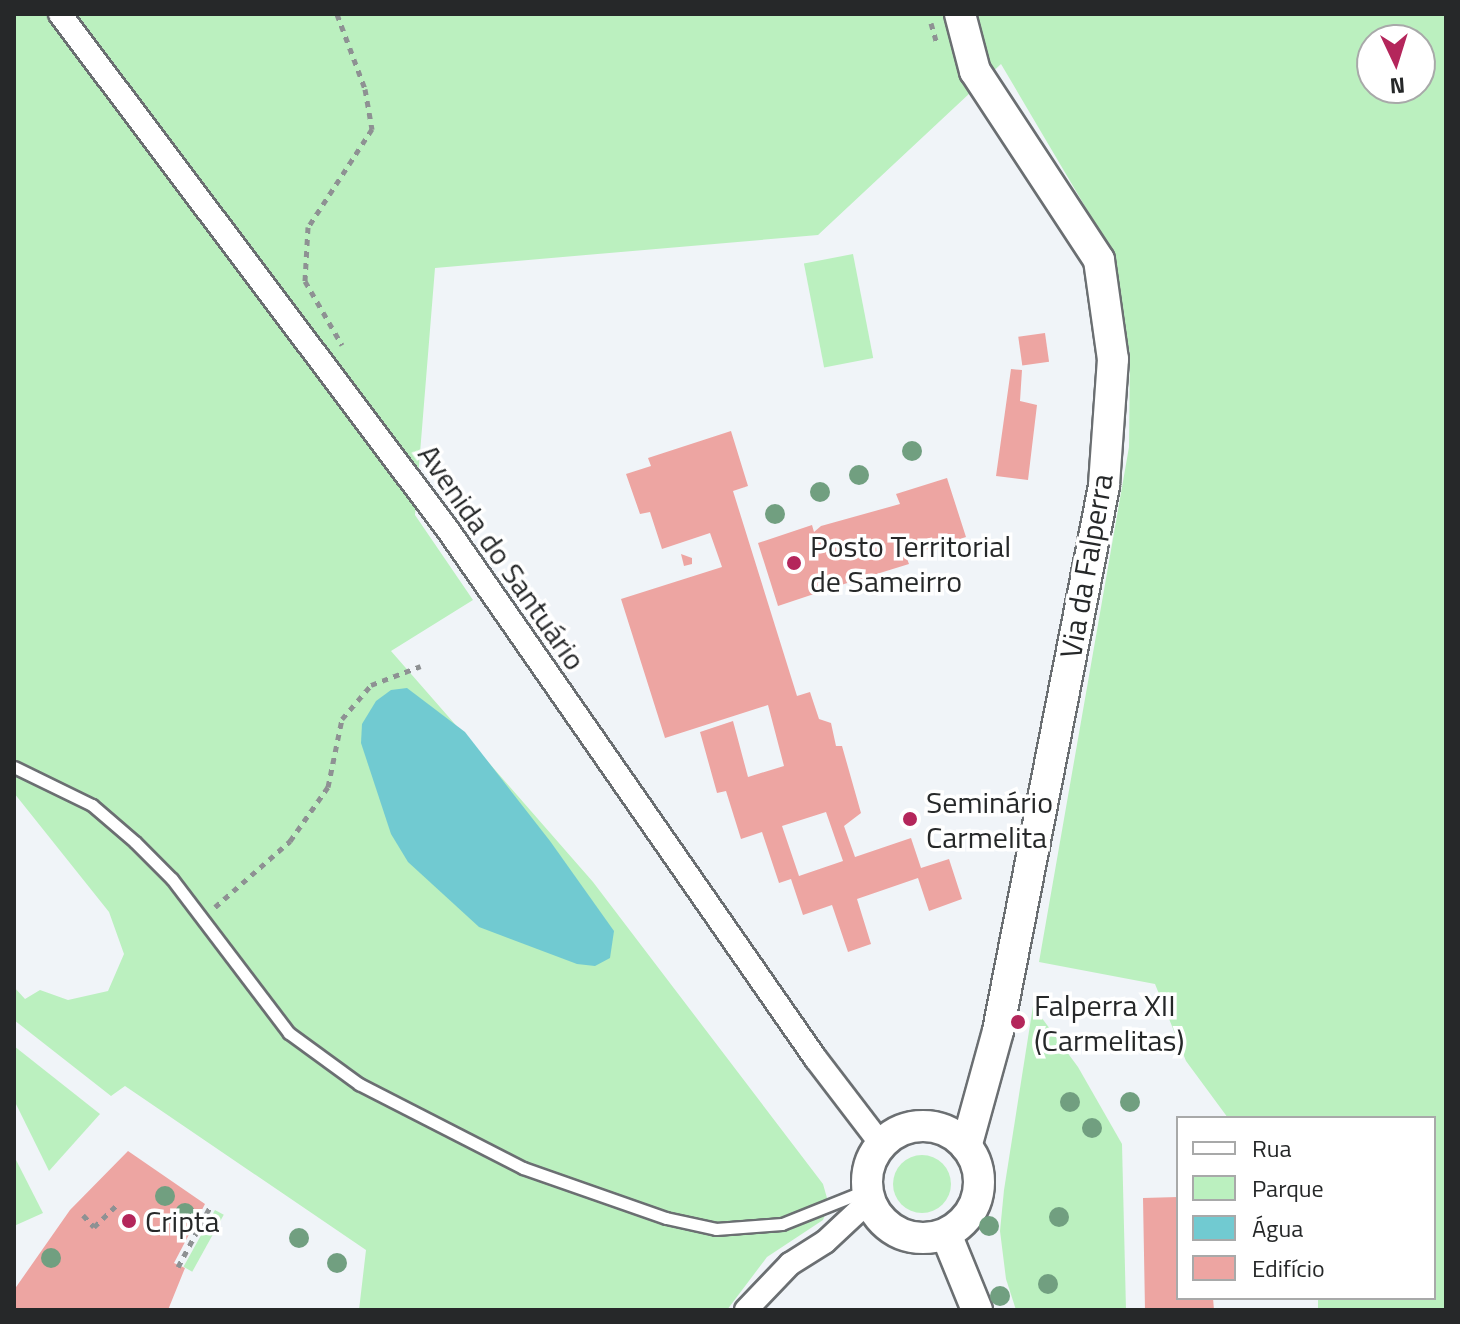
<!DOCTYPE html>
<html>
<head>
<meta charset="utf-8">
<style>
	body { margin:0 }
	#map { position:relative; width:1460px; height:1324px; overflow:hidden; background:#f0f4f8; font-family:"Titillium Web",sans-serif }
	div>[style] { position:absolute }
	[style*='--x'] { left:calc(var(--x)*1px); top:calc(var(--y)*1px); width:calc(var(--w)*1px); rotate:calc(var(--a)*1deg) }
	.green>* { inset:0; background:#bbf0bf; transform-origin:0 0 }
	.round { border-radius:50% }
	.water>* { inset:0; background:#71cad1 }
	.building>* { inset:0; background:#eda5a2; transform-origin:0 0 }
	.path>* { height:5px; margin-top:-2.5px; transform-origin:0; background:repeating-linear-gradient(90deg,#8e9193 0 6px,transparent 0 12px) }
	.roads { filter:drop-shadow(2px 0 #6b6f72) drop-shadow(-2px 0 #6b6f72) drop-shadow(0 2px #6b6f72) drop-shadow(0 -2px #6b6f72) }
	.lane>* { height:11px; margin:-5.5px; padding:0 5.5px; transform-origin:5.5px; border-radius:5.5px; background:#fff }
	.street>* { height:22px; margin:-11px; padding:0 11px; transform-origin:11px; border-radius:11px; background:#fff }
	.secondary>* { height:30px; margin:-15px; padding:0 15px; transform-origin:15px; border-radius:15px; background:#fff }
	.secondary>.ring { margin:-15px; padding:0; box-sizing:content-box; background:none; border:30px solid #fff; border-radius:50% }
	.trees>* { width:20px; height:20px; margin:-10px; border-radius:50%; background:#719f80 }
	.dots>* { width:22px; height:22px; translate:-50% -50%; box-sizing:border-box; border:4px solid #fff; border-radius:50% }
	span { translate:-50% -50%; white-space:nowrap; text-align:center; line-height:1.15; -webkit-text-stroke:7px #fff; paint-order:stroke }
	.poi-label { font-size:30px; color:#262829 }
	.left { translate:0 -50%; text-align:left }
	.street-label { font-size:30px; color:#262829 }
	.frame { position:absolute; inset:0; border:16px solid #262829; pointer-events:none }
	.legend { position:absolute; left:1176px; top:1116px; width:260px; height:184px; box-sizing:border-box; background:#fff; border:2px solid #a8a9a9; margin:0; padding:10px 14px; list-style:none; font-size:24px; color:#262829 }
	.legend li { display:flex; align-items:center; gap:16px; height:40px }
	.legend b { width:40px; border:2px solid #a8a9a9 }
	.north { position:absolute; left:1356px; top:24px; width:80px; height:80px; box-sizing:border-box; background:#fff; border:2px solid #a8a9a9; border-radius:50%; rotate:176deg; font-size:22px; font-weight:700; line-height:32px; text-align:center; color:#262829 }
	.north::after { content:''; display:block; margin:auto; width:28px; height:36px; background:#b4265b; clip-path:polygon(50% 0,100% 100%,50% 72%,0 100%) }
</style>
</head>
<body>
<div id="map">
	<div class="green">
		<div style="clip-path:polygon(evenodd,14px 14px,1446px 14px,1446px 1310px,1318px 1310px,1318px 1298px,1434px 1298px,1434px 1118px,1228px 1118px,1186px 1061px,1155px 984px,1039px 962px,1129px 447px,1130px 354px,1109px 247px,1001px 64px,818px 235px,435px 268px,415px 515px,473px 600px,391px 651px,593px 882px,823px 1184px,829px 1205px,823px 1220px,767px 1257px,727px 1310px,359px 1310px,366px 1250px,125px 1086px,111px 1096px,14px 1020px,14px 987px,25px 999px,40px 990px,68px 1000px,108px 991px,124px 954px,109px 912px,14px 793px,14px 14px,1372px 40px,1420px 40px,1420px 88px,1372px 88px,1372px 40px)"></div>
		<div style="left:853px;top:254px;width:106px;height:50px;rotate:79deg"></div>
		<div style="clip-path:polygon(1033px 1006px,1078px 1067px,1122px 1144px,1126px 1310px,1016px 1310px,1006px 1279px,1000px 1231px,1004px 1190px)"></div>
		<div style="clip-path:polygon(14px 1046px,100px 1114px,49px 1171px,14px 1100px)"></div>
		<div class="round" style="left:893px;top:1155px;width:58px;height:58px"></div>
		<div style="clip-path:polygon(14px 1156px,43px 1213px,14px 1226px)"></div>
		<div style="left:215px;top:1210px;width:10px;height:65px;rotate:29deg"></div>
	</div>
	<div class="water">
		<div style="clip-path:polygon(407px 688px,465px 732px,550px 841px,614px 931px,610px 958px,595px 966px,577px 964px,479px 927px,408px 862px,391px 834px,361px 743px,362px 724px,376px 701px,391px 690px)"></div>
	</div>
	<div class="building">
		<div style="left:1045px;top:333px;width:29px;height:27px;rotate:82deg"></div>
		<div style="clip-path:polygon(1011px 369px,1022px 370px,1020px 401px,1037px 405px,1028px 480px,996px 476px)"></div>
		<div style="clip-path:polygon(evenodd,731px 431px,748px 486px,733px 491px,797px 696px,810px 692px,819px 719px,831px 723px,836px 746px,842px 746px,861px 813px,844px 826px,855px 857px,911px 838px,921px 868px,949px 859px,962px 899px,929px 911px,918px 878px,857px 899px,871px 944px,848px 952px,832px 905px,803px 915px,791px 879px,779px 883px,762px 832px,741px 839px,726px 791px,717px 793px,700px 732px,733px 721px,748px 777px,784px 766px,768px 705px,665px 738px,621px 599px,722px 567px,710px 533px,662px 549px,650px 512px,640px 514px,626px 474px,651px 466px,648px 458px,731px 431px,826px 812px,843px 861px,799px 876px,782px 826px,826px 812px)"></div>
		<div style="clip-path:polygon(947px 478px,966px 537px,916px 553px,914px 548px,904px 551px,909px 564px,841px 585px,839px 580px,830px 583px,832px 588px,778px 606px,758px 543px,812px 525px,814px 532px,821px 526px,900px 504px,896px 494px)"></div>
		<div style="clip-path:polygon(681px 554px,692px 558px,692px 564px,684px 566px)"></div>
		<div style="clip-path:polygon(128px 1151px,205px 1204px,174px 1263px,185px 1268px,168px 1310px,14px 1310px,14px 1290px,70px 1210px)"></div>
		<div style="clip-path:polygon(1178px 1197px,1178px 1298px,1213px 1298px,1214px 1310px,1145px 1310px,1143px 1198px)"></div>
	</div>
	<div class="path">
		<div style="--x:337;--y:14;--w:80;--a:69.5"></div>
		<div style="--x:365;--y:89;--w:41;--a:80.1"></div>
		<div style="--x:372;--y:129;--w:117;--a:123.1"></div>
		<div style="--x:308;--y:227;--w:54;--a:93.2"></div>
		<div style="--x:305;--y:281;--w:74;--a:60"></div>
		<div style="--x:931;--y:23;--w:22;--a:74"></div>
		<div style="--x:215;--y:907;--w:100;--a:-41.3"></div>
		<div style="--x:290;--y:841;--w:66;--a:-54.9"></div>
		<div style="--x:328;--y:787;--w:69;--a:-78.4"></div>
		<div style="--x:342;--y:719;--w:45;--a:-49.5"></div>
		<div style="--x:371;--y:685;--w:53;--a:-20.8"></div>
		<div style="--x:83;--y:1215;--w:16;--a:47"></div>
		<div style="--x:94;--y:1227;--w:32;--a:-44"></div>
		<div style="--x:178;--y:1267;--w:68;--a:-61.9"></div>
	</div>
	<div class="roads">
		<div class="lane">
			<div style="--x:14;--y:767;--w:87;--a:26"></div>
			<div style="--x:92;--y:805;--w:57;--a:40.7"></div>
			<div style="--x:135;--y:842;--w:52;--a:45"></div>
			<div style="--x:172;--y:879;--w:193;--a:52.8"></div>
			<div style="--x:289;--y:1033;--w:87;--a:36.1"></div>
			<div style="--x:359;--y:1084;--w:184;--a:27.1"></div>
			<div style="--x:523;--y:1168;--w:151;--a:19.3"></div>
			<div style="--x:666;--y:1218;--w:51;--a:12.4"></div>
			<div style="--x:716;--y:1229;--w:66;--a:-4.3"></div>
			<div style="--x:782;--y:1224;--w:92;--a:-21.8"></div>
		</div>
		<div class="street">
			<div style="--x:60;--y:14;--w:646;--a:53.06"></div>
			<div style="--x:448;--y:530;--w:644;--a:55.18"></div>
			<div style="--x:816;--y:1059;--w:107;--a:52.6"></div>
			<div style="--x:746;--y:1310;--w:64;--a:-46.3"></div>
			<div style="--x:790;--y:1264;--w:41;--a:-32.2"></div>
			<div style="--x:825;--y:1242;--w:60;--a:-43"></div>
		</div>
		<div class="secondary">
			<div style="--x:960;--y:14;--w:59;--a:75.3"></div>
			<div style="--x:975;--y:71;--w:226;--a:56.7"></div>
			<div style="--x:1099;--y:260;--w:100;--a:82"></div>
			<div style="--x:1113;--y:359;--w:127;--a:94.1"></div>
			<div style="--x:1104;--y:486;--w:555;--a:101.01"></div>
			<div style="--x:998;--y:1031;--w:120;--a:105.4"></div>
			<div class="ring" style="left:867px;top:1126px;width:82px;height:82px"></div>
			<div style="--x:946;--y:1234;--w:82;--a:67.8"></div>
		</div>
	</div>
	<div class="trees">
		<div style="left:912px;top:451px"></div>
		<div style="left:859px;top:475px"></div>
		<div style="left:820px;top:492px"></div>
		<div style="left:775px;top:514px"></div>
		<div style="left:1070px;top:1102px"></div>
		<div style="left:1130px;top:1102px"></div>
		<div style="left:1092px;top:1128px"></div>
		<div style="left:165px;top:1196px"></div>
		<div style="left:185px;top:1213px"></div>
		<div style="left:1059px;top:1217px"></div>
		<div style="left:989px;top:1226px"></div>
		<div style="left:299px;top:1238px"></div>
		<div style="left:51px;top:1258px"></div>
		<div style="left:337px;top:1263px"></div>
		<div style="left:1048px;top:1284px"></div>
		<div style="left:1000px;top:1296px"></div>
	</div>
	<div class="dots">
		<div style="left:794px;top:563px;background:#b4265b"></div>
		<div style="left:910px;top:819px;background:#b4265b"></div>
		<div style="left:1018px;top:1022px;background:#b4265b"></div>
		<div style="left:129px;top:1221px;background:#b4265b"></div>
	</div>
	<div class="poi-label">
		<span class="left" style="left:810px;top:563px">Posto Territorial<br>de Sameirro</span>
		<span class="left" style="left:926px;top:819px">Seminário<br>Carmelita</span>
		<span class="left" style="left:1034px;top:1022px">Falperra XII<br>(Carmelitas)</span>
		<span class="left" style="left:145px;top:1221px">Cripta</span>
	</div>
	<div class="street-label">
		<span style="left:502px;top:557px;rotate:55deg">Avenida do Santuário</span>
		<span style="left:1086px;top:566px;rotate:-80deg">Via da Falperra</span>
	</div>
	<div class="frame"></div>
	<ul class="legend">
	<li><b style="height:10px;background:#fff"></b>Rua</li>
	<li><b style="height:22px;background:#bbf0bf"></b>Parque</li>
	<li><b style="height:22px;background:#71cad1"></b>Água</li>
	<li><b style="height:22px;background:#eda5a2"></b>Edifício</li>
	</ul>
	<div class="north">N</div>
</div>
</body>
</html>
